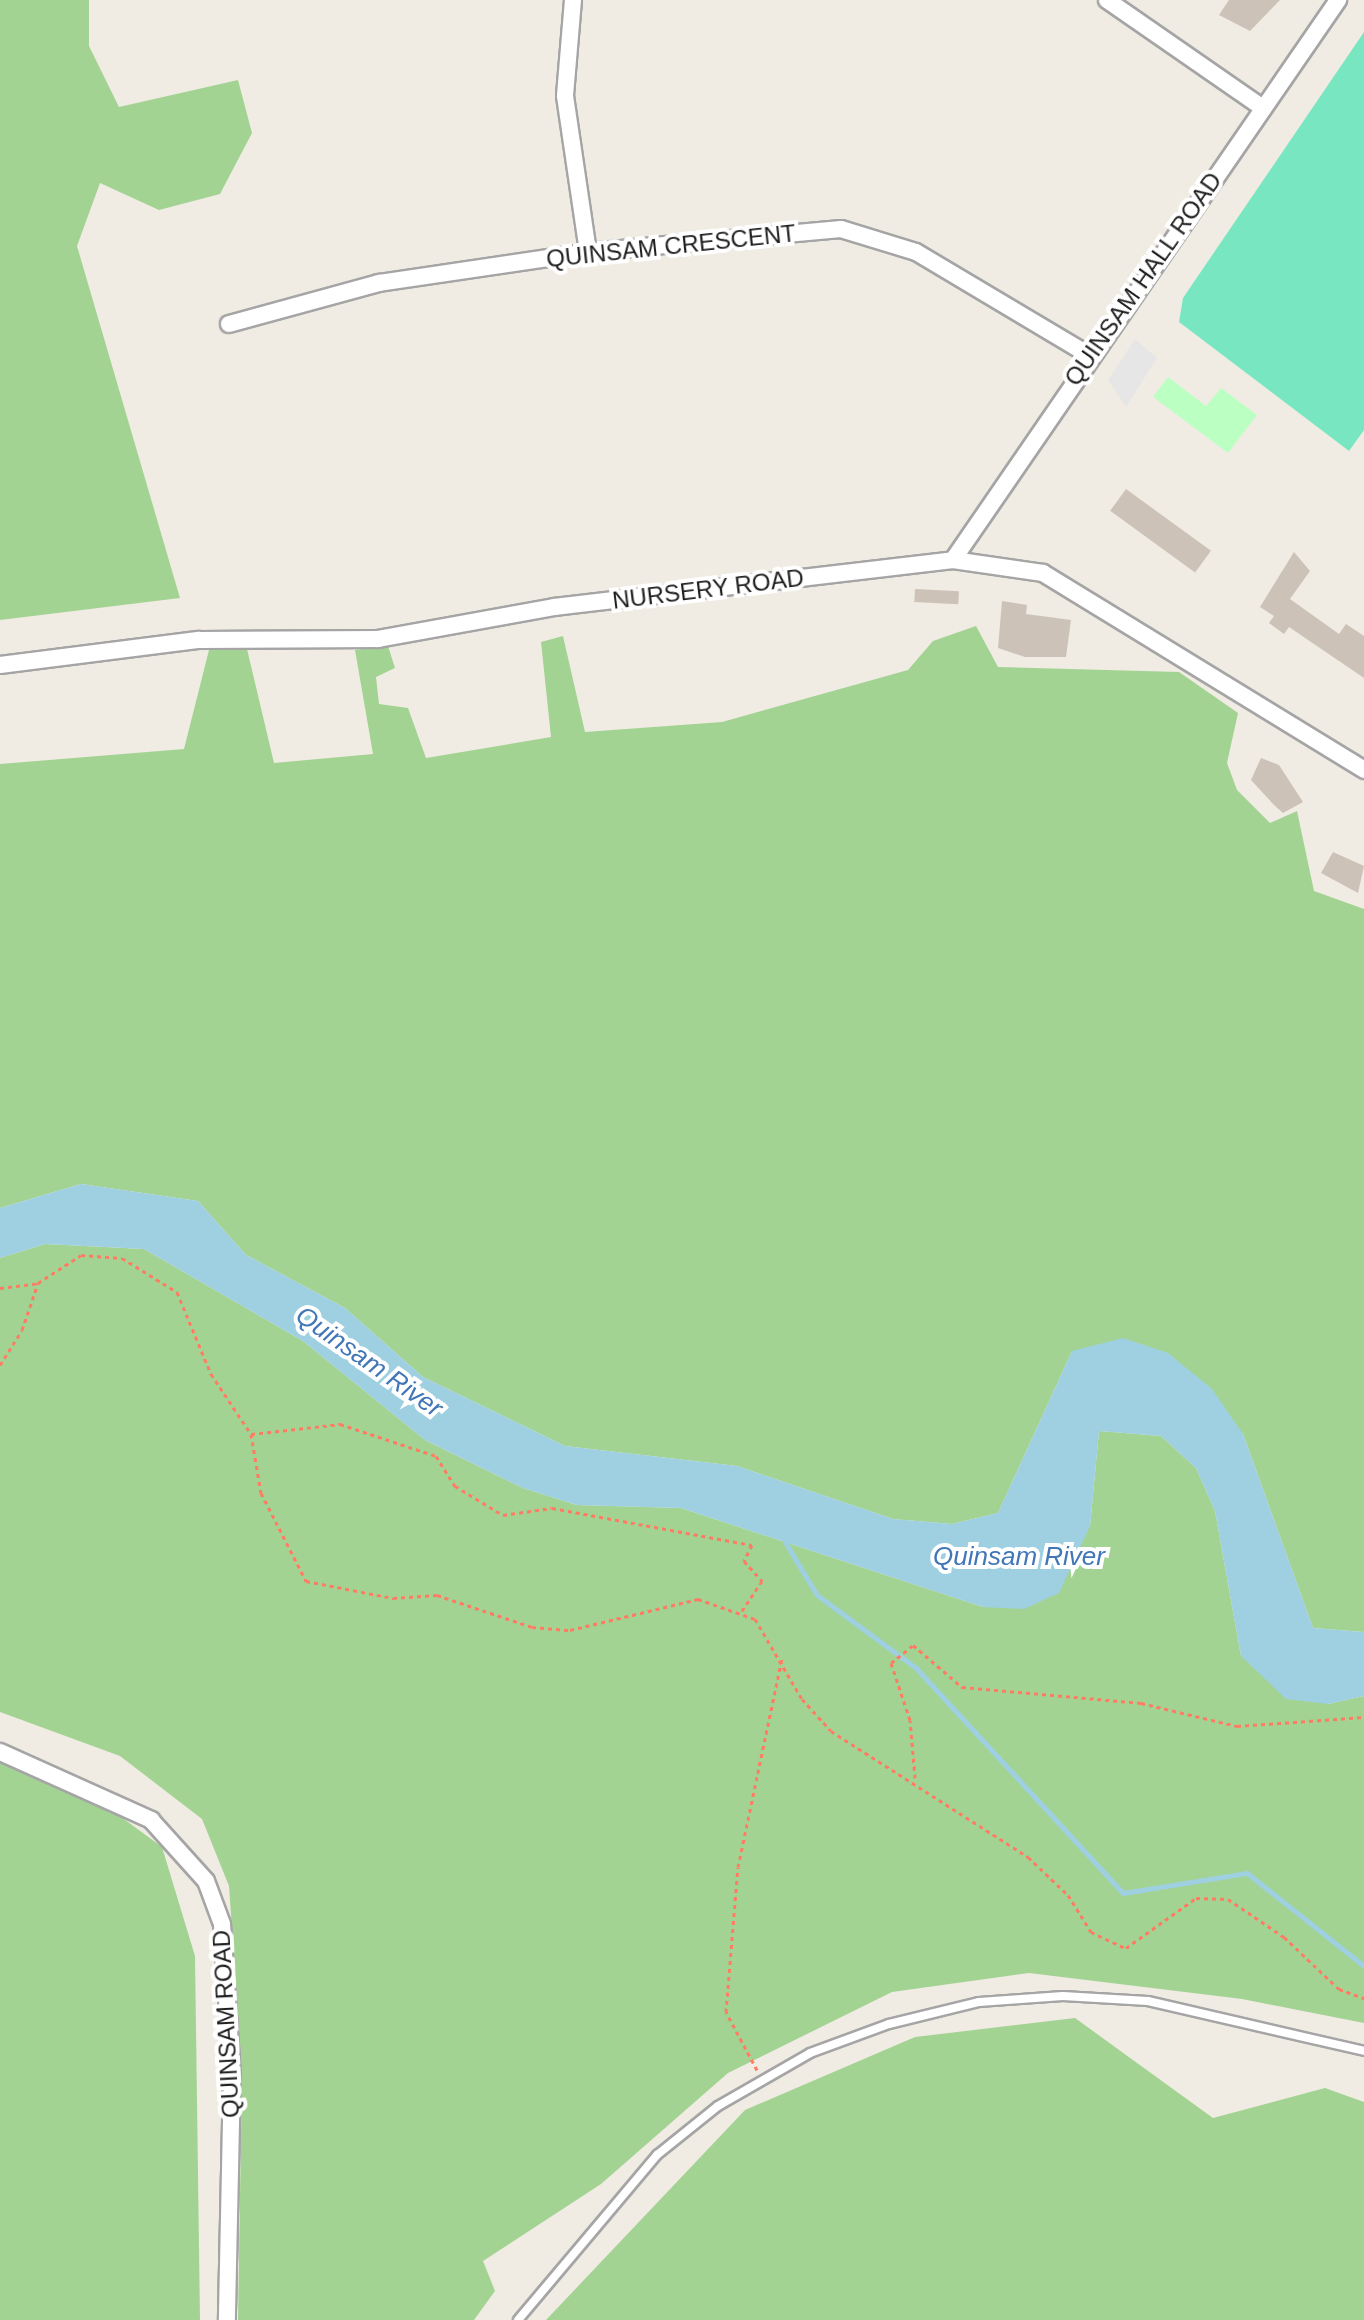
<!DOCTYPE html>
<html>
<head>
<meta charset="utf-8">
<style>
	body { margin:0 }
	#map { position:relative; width:1364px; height:2320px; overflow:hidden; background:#f0ece3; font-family:Helvetica,sans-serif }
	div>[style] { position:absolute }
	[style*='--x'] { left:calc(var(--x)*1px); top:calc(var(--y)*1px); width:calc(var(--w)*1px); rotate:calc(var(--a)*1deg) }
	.forest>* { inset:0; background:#a3d393 }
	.park>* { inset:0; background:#bbffc3 }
	.pitch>* { inset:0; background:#78e7c1 }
	.parking>* { inset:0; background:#e6e6e6 }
	.water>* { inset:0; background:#9ed0e2 }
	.stream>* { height:5px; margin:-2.5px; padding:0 2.5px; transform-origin:2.5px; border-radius:2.5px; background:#9ed0e2 }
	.building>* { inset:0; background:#ccc2b8; transform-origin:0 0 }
	.path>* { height:3px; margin-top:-1.5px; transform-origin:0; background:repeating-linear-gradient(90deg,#ff7c64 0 4px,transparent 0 8px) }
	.roads { filter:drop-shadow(2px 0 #a5a5a5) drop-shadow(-2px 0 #a5a5a5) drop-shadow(0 2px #a5a5a5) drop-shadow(0 -2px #a5a5a5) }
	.service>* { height:8px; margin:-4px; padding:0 4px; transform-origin:4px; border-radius:4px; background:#fff }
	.minor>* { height:16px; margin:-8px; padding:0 8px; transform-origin:8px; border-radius:8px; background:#fff }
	span { translate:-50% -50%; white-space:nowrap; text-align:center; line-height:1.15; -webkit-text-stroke:8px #fff; paint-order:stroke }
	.street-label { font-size:24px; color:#1e1e1e }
	.water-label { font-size:26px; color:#4176b7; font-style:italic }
</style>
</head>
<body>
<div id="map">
	<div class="forest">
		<div style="clip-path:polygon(0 0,89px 0,89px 46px,119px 107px,238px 80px,252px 133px,220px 194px,159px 210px,100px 183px,77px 246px,180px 598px,0 620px)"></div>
		<div style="clip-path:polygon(976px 626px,998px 667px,1179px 672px,1238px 713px,1227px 763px,1237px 790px,1270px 823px,1297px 811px,1314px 891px,1364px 909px,1364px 1632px,1313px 1628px,1243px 1434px,1072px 1351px,998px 1513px,952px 1524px,893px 1519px,737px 1466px,565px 1446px,423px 1377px,345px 1308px,246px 1255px,198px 1201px,81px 1184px,0 1208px,0 764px,184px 749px,210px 646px,247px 649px,274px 763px,373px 754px,355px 650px,388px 646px,395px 668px,376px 677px,379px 704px,408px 708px,426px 758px,551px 737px,541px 642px,563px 636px,585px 732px,722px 722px,908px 670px,933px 641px)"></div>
		<div style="clip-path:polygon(45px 1244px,144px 1249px,303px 1341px,425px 1440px,523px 1488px,577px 1505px,681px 1508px,983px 1607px,1090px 1526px,1099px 1431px,1161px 1436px,1196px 1468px,1215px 1511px,1241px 1656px,1328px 1704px,1364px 1696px,1364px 2023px,1242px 1999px,1029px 1973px,892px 1992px,728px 2073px,601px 2184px,483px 2261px,495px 2291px,474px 2320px,238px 2320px,242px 2072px,229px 1886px,202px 1819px,120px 1756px,0 1712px,0 1258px)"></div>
		<div style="clip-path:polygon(0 1759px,72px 1781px,162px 1847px,195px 1956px,200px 2320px,0 2320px)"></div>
		<div style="clip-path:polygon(1075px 2018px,1213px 2118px,1325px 2088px,1364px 2102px,1364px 2320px,546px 2320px,745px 2110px,915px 2037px)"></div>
	</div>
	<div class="park">
		<div style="clip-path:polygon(1168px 377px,1206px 406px,1221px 388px,1257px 415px,1228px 453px,1153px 397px)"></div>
	</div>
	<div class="pitch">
		<div style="clip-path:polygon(1364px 32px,1364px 430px,1349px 451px,1179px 322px,1183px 298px)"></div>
	</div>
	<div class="parking">
		<div style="clip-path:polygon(1135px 339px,1157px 358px,1126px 407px,1108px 380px)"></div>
	</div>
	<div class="water">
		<div style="clip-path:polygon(81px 1184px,198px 1201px,246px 1255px,345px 1308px,423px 1377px,565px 1446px,737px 1466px,893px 1519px,952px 1524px,998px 1513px,1072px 1351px,1123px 1338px,1168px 1353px,1212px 1389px,1243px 1434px,1313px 1628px,1364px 1632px,1364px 1696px,1328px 1704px,1286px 1699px,1241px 1656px,1215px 1511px,1196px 1468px,1161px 1436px,1099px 1431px,1090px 1526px,1059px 1593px,1024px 1609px,983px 1607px,681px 1508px,577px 1505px,523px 1488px,425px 1440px,303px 1341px,144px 1249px,45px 1244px,0 1258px,0 1208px)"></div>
	</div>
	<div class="stream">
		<div style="--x:785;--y:1542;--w:62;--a:58.9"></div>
		<div style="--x:817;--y:1595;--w:123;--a:36.4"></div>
		<div style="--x:916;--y:1668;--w:306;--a:47.4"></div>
		<div style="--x:1123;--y:1893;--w:126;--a:-9.2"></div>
		<div style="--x:1247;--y:1873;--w:149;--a:38.5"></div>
	</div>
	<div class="building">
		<div style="clip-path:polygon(1229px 0,1280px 0,1250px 31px,1219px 15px)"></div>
		<div style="left:1126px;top:489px;width:105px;height:27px;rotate:36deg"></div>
		<div style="clip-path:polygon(1294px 552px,1310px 571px,1290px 599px,1339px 634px,1346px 624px,1364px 636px,1364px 678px,1289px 627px,1284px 634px,1269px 623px,1274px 616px,1260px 607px)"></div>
		<div style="left:915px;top:589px;width:44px;height:13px;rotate:3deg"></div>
		<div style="clip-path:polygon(1002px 601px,1027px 605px,1026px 614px,1071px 620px,1066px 657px,1025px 657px,998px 648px)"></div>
		<div style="clip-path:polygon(1261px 758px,1279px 765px,1303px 802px,1283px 813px,1274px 805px,1251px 780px)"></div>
		<div style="clip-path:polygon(1333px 852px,1364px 866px,1358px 893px,1321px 873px)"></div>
	</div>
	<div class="path">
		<div style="--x:0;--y:1288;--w:38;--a:-7"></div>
		<div style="--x:38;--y:1283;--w:51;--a:-33.1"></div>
		<div style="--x:81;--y:1255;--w:41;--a:4.2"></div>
		<div style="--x:122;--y:1258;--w:65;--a:31.7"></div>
		<div style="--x:177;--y:1292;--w:89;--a:67.5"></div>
		<div style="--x:211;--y:1374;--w:72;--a:56.3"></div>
		<div style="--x:251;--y:1434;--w:90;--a:-6.4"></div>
		<div style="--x:340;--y:1424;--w:101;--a:18.4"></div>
		<div style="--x:436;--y:1456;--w:36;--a:58"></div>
		<div style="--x:455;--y:1486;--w:56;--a:31.1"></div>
		<div style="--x:503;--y:1515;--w:49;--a:-8.1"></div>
		<div style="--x:552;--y:1508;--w:203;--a:10.5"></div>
		<div style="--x:752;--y:1545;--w:18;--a:117"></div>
		<div style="--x:744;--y:1561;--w:27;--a:48"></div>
		<div style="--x:762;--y:1581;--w:40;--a:124"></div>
		<div style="--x:0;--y:1365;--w:41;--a:-57.8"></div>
		<div style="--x:22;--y:1330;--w:50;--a:-71.2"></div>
		<div style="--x:251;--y:1434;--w:60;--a:80.4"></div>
		<div style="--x:261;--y:1493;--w:99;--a:62.9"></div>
		<div style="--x:306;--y:1581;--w:89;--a:11.1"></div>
		<div style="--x:393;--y:1598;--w:44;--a:-3.9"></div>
		<div style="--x:437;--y:1595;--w:100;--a:18.6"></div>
		<div style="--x:532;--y:1627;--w:38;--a:5"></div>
		<div style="--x:570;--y:1630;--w:132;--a:-13.6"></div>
		<div style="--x:698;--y:1599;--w:60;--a:19.3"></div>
		<div style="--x:755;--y:1619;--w:93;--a:59.6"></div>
		<div style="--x:802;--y:1699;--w:43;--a:47.8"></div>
		<div style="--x:831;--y:1731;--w:234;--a:32.6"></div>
		<div style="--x:1028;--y:1857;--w:55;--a:43.5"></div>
		<div style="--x:1068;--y:1895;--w:44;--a:58.1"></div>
		<div style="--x:1091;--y:1932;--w:38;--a:25"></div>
		<div style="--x:1126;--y:1948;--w:86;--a:-35.5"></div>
		<div style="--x:1196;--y:1898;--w:32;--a:2"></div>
		<div style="--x:1228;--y:1899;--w:68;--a:34.2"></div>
		<div style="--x:1284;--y:1937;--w:76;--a:43.4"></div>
		<div style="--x:1339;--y:1989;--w:27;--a:20"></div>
		<div style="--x:915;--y:1778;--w:58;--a:-94.9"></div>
		<div style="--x:910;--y:1720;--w:60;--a:-108.4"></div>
		<div style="--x:891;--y:1663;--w:28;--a:-39"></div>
		<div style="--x:913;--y:1645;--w:65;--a:40.6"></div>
		<div style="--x:962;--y:1687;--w:180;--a:5.1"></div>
		<div style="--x:1141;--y:1703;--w:99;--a:13.5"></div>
		<div style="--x:1237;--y:1726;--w:127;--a:-4.1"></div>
		<div style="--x:757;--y:2070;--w:66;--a:-118.1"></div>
		<div style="--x:726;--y:2012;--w:145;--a:-85.3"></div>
		<div style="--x:738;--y:1867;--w:214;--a:-78.1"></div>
	</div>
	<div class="roads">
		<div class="service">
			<div style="--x:518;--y:2320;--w:216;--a:-49.9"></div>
			<div style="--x:657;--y:2155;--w:78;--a:-38.8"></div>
			<div style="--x:718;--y:2106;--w:106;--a:-29.9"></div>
			<div style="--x:810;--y:2053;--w:84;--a:-20.2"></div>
			<div style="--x:889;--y:2024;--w:93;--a:-13.7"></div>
			<div style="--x:979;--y:2002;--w:84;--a:-4.1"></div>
			<div style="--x:1063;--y:1996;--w:85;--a:3.4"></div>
			<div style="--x:1148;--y:2001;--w:222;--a:13"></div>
		</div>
		<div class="minor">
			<div style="--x:573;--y:0;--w:96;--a:94.8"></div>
			<div style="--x:565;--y:96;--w:158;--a:81.6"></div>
			<div style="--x:1107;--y:0;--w:190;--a:34.7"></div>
			<div style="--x:229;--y:324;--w:156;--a:-15.3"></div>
			<div style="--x:379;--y:283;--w:211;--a:-8.4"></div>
			<div style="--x:588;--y:252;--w:254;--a:-5.2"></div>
			<div style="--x:841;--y:229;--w:78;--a:17"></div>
			<div style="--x:916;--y:252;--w:201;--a:30.8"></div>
			<div style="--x:953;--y:560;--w:680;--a:-55.49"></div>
			<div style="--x:0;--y:665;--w:201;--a:-7.2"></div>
			<div style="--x:199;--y:640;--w:179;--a:-0.3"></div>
			<div style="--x:378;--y:639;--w:179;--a:-10.3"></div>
			<div style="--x:554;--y:607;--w:402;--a:-6.7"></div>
			<div style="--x:953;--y:560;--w:91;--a:8.2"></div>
			<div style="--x:1043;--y:573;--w:377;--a:31.5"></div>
			<div style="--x:0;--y:1752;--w:166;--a:24.2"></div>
			<div style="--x:151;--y:1820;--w:82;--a:48"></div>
			<div style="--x:206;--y:1881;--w:46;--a:69.6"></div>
			<div style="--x:222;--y:1924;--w:150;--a:86.2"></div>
			<div style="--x:232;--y:2074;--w:246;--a:91.2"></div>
		</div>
	</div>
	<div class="street-label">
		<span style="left:671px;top:246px;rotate:-6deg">QUINSAM CRESCENT</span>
		<span style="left:1143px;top:279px;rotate:-55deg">QUINSAM HALL ROAD</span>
		<span style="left:708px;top:589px;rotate:-7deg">NURSERY ROAD</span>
		<span style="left:226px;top:2024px;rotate:-93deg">QUINSAM ROAD</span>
	</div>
	<div class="water-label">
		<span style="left:369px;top:1362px;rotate:35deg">Quinsam River</span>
		<span style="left:1019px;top:1557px">Quinsam River</span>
	</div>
</div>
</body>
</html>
